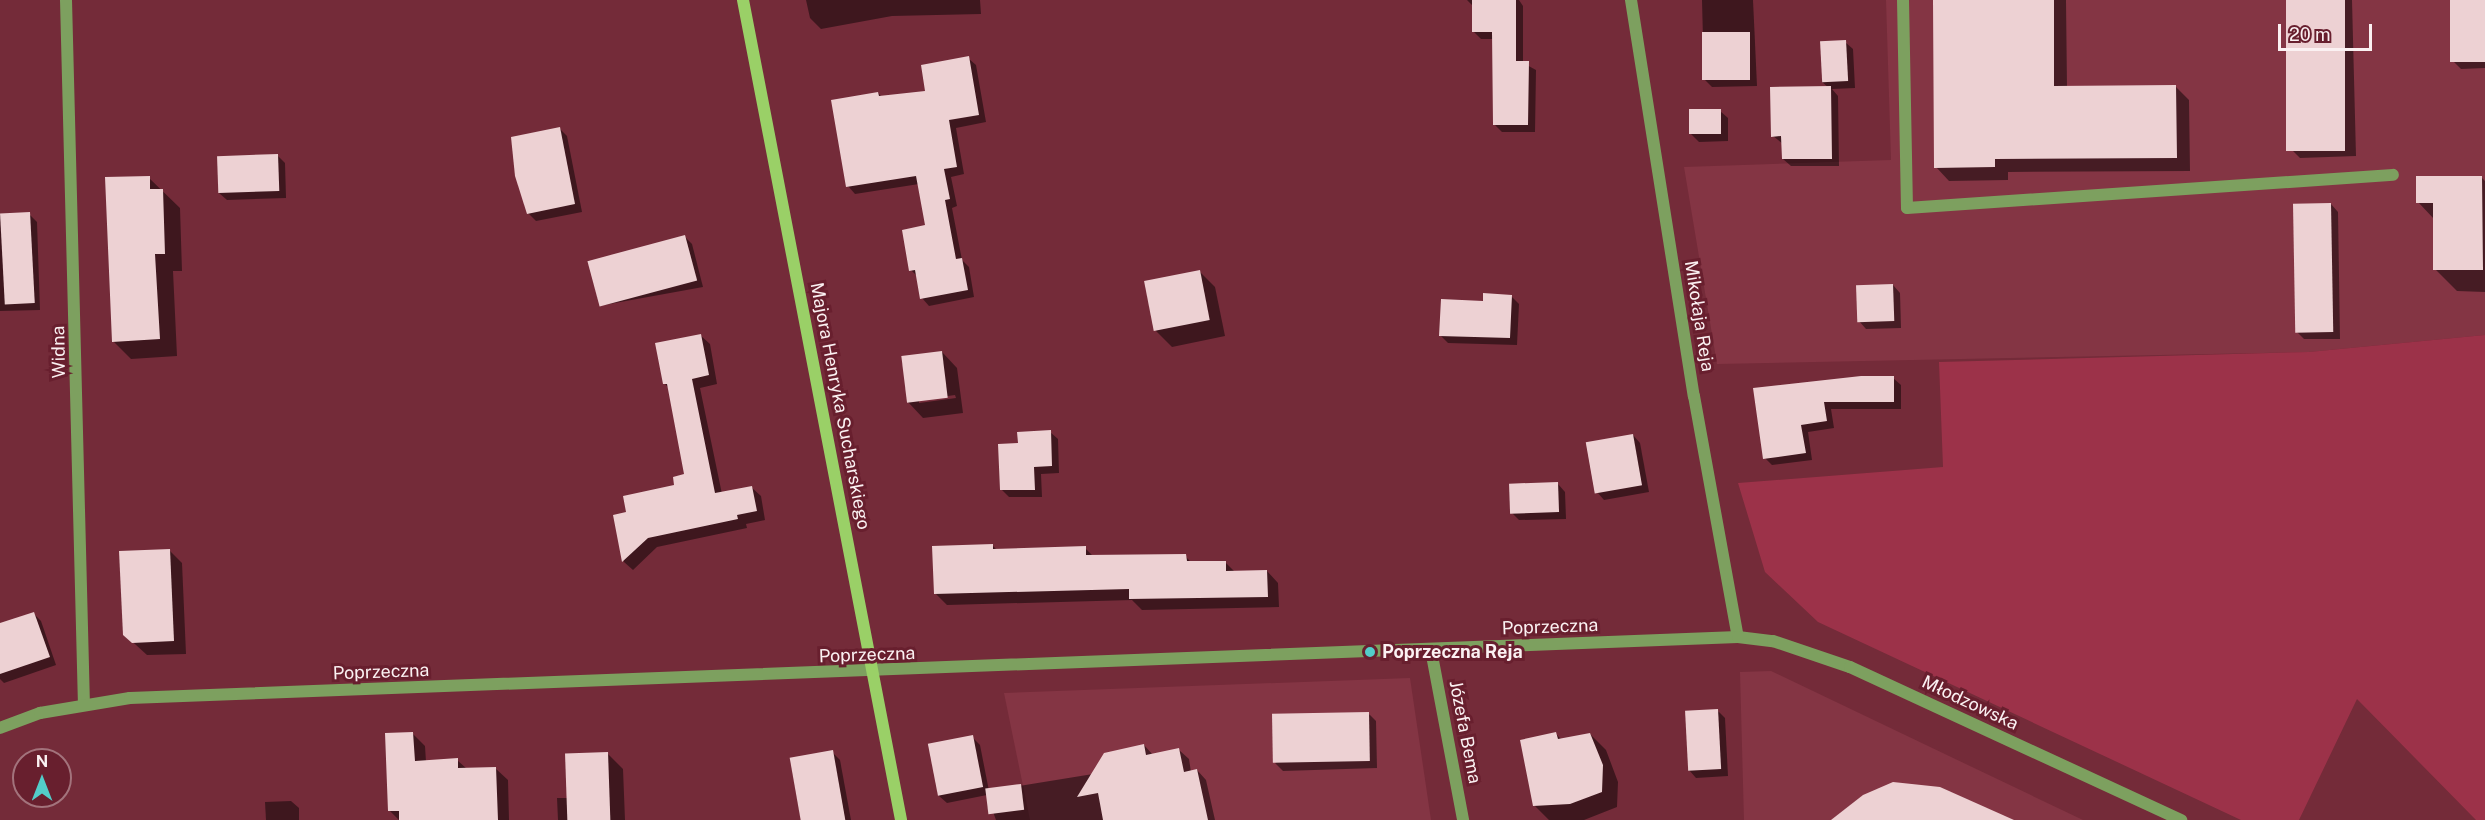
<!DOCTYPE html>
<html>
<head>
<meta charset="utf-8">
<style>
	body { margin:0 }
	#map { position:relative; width:2485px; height:820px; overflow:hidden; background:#742b39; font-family:"Public Sans",sans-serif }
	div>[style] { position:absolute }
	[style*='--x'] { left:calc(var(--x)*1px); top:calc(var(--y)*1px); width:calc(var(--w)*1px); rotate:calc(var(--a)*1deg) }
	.built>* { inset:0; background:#843544 }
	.green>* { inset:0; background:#9c3249 }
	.shadow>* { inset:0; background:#0007 }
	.building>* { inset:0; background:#edd1d3; transform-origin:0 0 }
	.lane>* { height:12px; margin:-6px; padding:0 6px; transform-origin:6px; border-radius:6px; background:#7da05f }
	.street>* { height:12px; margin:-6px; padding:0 6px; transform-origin:6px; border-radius:6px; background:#7da05f }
	.secondary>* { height:12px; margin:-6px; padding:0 6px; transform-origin:6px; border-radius:6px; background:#9ad067 }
	.dots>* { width:16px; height:16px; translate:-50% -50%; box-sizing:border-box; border:3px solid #681f2e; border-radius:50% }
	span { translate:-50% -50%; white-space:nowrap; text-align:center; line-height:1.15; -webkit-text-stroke:6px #681f2e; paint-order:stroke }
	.street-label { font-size:18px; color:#fbf1f2 }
	.poi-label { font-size:18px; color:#fbf1f2; font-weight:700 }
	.left { translate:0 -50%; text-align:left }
	.north { position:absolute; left:12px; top:748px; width:60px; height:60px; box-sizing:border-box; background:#681f2e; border:2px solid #a3737c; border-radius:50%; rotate:0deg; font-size:16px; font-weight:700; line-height:24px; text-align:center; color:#fbf1f2 }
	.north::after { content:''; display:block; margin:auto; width:21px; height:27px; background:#53cdc9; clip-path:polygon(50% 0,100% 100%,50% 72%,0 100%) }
	.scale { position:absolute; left:2278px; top:24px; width:94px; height:27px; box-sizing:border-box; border:3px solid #fbf1f2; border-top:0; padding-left:8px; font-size:18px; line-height:21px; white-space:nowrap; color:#fbf1f2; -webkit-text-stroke:4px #681f2e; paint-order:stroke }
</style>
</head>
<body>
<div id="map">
	<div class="built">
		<div style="clip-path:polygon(1886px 0,2485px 0,2485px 335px,2309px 352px,1717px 364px,1684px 167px,1891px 160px)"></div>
		<div style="clip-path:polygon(1771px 671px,2083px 820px,1744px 820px,1740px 672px)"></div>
		<div style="clip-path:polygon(1410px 678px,1431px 820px,1030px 820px,1004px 693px)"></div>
	</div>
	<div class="green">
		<div style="clip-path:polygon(2485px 335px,2485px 820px,2476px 820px,2357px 699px,2299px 820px,2241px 820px,1818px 622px,1765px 572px,1738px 483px,1943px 467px,1939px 362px,2309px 352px)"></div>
	</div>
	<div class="shadow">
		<div style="clip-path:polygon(806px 0,980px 0,981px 14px,892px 16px,821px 29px,810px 18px)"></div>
		<div style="clip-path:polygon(1467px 0,1519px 0,1523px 6px,1523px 63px,1536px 70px,1535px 132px,1502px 132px,1495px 125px,1494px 39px,1481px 39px,1473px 31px,1473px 6px)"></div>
		<div style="clip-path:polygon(1702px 0,1753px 0,1757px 86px,1712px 87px,1704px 79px)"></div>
		<div style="clip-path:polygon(1934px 0,2066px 0,2067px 87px,2176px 87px,2189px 100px,2190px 171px,2008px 172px,2008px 180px,1949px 181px,1936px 167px)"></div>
		<div style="clip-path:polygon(2288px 0,2352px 0,2356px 156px,2300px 158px,2292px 150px)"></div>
		<div style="clip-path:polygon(2451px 0,2485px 0,2485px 68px,2461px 69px,2453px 61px)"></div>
		<div style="clip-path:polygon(1845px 42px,1853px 49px,1855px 88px,1832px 89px,1838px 96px,1839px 166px,1791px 166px,1783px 159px,1783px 144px,1773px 136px,1829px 88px,1822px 82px)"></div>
		<div style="clip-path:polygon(968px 58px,976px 65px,986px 122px,956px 128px,964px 174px,951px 177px,957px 206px,952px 208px,962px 260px,969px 267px,974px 297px,929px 306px,922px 298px,918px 277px,911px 270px,927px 227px,919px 184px,855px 194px,848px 186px,878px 93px,882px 97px,926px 92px)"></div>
		<div style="clip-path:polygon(1720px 111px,1728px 118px,1728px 141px,1699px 142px,1691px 134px)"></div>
		<div style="clip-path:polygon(560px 129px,567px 136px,582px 212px,536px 221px,528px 213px)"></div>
		<div style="clip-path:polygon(277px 155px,285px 163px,286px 198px,227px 200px,219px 193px)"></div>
		<div style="clip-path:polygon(149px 178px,180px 208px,182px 271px,173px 271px,177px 356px,131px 359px,113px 341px)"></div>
		<div style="clip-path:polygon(2482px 178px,2485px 181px,2485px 292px,2457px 291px,2435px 269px,2434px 219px,2418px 202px)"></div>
		<div style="clip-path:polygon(2331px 204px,2338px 212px,2340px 339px,2304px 339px,2296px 331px)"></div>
		<div style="clip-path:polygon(29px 214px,37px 222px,40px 310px,0 311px,0 215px)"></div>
		<div style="clip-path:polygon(684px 236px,692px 244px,703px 287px,604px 305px,597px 297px)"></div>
		<div style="clip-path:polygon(1199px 271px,1215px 287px,1225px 336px,1172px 347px,1156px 331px)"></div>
		<div style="clip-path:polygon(1893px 285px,1900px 293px,1901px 328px,1866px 329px,1859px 321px)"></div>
		<div style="clip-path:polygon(1511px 296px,1519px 304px,1517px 345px,1448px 343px,1440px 335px,1484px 303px)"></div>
		<div style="clip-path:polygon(700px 335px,710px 344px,717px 384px,700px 388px,722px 494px,751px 487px,761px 496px,765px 520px,746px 524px,747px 528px,657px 547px,633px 570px,624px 562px,615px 516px,628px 513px,676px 486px,686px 476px,670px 389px,665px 384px)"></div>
		<div style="clip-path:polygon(evenodd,942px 352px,957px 368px,963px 413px,923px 418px,908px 402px,942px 352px,955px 395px,956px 398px,919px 403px,919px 400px,955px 395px)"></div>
		<div style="clip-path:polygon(1893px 378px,1901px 385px,1901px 409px,1831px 409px,1834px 428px,1808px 432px,1812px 460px,1772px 465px,1765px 458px,1754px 389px)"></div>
		<div style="clip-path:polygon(1050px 432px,1058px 439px,1059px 473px,1041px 474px,1042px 497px,1009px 497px,1001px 489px,1020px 445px)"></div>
		<div style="clip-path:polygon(1633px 435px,1640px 443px,1649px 492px,1604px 500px,1597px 492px)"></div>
		<div style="clip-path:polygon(1558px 484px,1565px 492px,1566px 519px,1519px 520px,1511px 512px)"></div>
		<div style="clip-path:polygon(993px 546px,998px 551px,1085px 548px,1094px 557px,1185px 556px,1191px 562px,1225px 562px,1235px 572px,1267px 571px,1278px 583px,1279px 607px,1142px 610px,1132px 600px,947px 605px,935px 593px)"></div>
		<div style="clip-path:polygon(169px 550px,182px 563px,186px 654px,147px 655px,124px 634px)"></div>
		<div style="clip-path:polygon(33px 613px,41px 621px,56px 665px,4px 683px,0 679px,0 625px)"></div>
		<div style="clip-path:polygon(1718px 711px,1725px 718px,1728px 776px,1696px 778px,1689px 770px)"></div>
		<div style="clip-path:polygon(1368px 713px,1376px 721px,1377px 768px,1283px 771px,1275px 763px)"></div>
		<div style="clip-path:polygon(413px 734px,425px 746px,426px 762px,457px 760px,467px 769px,495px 768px,508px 780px,509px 820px,399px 820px,390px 811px)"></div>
		<div style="clip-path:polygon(1556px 734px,1562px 740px,1590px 734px,1606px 750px,1618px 782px,1617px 807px,1584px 820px,1549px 820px,1535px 806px)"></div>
		<div style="clip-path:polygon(972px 737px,980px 745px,989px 791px,1093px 774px,1144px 745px,1153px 755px,1179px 750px,1189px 759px,1191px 772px,1197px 770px,1206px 780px,1215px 820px,996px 820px,987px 795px,947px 803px,939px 796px)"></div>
		<div style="clip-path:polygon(832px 752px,840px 760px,851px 820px,803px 820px)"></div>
		<div style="clip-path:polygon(608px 754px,623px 769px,625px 820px,558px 820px,557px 798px,568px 798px)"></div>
		<div style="clip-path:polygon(291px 801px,299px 808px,299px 820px,266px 820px,265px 802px)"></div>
	</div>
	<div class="building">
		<div style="clip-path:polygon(1472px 0,1516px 0,1516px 61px,1529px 61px,1528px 125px,1493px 125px,1492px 32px,1472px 32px)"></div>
		<div style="clip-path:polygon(1933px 0,2054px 0,2054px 86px,2176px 85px,2177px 158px,1995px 159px,1995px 167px,1934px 168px)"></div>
		<div style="left:2286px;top:0;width:59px;height:151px"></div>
		<div style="left:2450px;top:0;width:35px;height:62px"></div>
		<div style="left:1702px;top:32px;width:48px;height:48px"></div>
		<div style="left:1846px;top:40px;width:41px;height:26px;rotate:87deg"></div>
		<div style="clip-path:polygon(969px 56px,979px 115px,949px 120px,957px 167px,944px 169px,950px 199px,945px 200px,956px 259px,962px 258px,968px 290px,920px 299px,915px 270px,909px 271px,902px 230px,925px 225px,916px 176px,846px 187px,831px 100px,878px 92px,879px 96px,925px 91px,921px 65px)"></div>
		<div style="clip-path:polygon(1831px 86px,1832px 159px,1782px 159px,1781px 136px,1771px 137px,1770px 87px)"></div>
		<div style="left:1721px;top:109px;width:25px;height:32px;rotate:90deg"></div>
		<div style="clip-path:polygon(560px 127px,575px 204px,527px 214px,515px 176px,511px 137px)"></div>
		<div style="left:278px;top:154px;width:37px;height:61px;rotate:88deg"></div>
		<div style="clip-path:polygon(150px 176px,150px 189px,163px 189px,165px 254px,155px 254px,160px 339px,112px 342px,105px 177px)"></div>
		<div style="clip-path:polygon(2416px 176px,2482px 176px,2483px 270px,2433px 270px,2433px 203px,2416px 203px)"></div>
		<div style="left:2331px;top:203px;width:129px;height:38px;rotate:89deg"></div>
		<div style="left:30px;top:212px;width:91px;height:30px;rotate:87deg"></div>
		<div style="left:685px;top:235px;width:47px;height:101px;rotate:75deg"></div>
		<div style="left:1200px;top:270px;width:51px;height:57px;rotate:79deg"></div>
		<div style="left:1893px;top:284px;width:37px;height:37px;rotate:88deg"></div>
		<div style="clip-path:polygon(1483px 293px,1512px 295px,1510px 338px,1439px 336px,1441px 299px,1483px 301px)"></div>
		<div style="clip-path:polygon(701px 334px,709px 375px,692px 379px,715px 493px,752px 486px,757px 511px,737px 515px,738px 519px,648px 538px,622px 562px,613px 515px,626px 512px,623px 496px,674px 485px,673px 477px,684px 474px,667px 384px,663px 384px,655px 343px)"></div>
		<div style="left:942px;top:351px;width:47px;height:41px;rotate:83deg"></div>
		<div style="clip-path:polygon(1861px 376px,1894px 376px,1894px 402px,1824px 402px,1827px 421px,1801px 425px,1806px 453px,1763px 459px,1753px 388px)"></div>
		<div style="clip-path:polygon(1051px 430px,1052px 466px,1034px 467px,1035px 490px,1000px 490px,998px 444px,1018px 443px,1017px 432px)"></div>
		<div style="left:1633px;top:434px;width:52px;height:48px;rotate:80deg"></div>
		<div style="left:1558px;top:482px;width:30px;height:49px;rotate:88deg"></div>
		<div style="clip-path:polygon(993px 544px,993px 549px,1086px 546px,1086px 555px,1186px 554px,1187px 561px,1226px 561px,1226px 571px,1267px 570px,1268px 597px,1129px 599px,1129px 589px,934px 594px,932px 546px)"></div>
		<div style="clip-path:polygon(170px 549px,174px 641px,132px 643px,123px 635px,119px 551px)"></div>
		<div style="clip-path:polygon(34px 612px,50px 657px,0 674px,0 623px)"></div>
		<div style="left:1718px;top:709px;width:60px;height:33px;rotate:87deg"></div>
		<div style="left:1369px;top:712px;width:49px;height:97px;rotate:89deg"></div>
		<div style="clip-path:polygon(413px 732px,415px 761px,458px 758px,458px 768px,496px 767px,498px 820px,399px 820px,399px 811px,388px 811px,385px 733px)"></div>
		<div style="clip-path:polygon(1556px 732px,1558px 739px,1590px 733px,1603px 765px,1602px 792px,1570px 804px,1533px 806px,1520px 740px)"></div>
		<div style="left:973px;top:735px;width:53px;height:46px;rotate:79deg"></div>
		<div style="clip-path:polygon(1144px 744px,1146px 755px,1179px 748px,1184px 772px,1197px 769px,1208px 820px,1103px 820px,1098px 793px,1077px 797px,1104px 753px)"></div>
		<div style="left:833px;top:750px;width:71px;height:44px;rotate:80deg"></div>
		<div style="left:608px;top:752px;width:68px;height:43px;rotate:88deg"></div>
		<div style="clip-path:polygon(1893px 782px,1940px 787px,2014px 820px,1831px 820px,1863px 795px)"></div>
		<div style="left:1021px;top:784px;width:26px;height:36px;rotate:83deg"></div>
	</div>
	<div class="lane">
		<div style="--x:1903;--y:0;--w:208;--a:88.9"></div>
		<div style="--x:1907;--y:208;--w:487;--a:-3.9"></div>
	</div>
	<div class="street">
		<div style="--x:66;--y:0;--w:704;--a:88.54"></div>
		<div style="--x:1631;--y:0;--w:401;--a:81"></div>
		<div style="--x:1694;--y:396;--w:245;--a:79.7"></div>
		<div style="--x:1431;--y:650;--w:173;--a:79.3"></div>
		<div style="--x:0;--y:728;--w:43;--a:-20.6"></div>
		<div style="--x:40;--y:713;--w:91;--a:-9.5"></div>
		<div style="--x:130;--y:698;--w:1609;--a:-2.17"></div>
		<div style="--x:1738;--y:637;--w:35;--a:7"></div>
		<div style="--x:1773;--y:641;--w:81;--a:18.7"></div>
		<div style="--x:1850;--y:667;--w:365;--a:24.8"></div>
	</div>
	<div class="secondary">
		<div style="--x:743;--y:0;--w:835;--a:79.09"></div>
	</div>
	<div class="dots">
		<div style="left:1370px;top:652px;background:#53cdc9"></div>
	</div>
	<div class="street-label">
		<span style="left:1699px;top:316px;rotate:81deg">Mikołaja Reja</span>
		<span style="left:59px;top:352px;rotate:-91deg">Widna</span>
		<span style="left:840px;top:406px;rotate:79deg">Majora Henryka Sucharskiego</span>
		<span style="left:1550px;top:627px;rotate:-2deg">Poprzeczna</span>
		<span style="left:867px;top:655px;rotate:-2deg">Poprzeczna</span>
		<span style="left:381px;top:672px;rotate:-2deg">Poprzeczna</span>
		<span style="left:1970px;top:703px;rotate:25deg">Młodzowska</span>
		<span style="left:1465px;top:732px;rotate:79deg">Józefa Bema</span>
	</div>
	<div class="poi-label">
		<span class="left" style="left:1382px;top:652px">Poprzeczna Reja</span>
	</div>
	<div class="north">N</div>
	<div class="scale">20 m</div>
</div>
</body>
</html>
